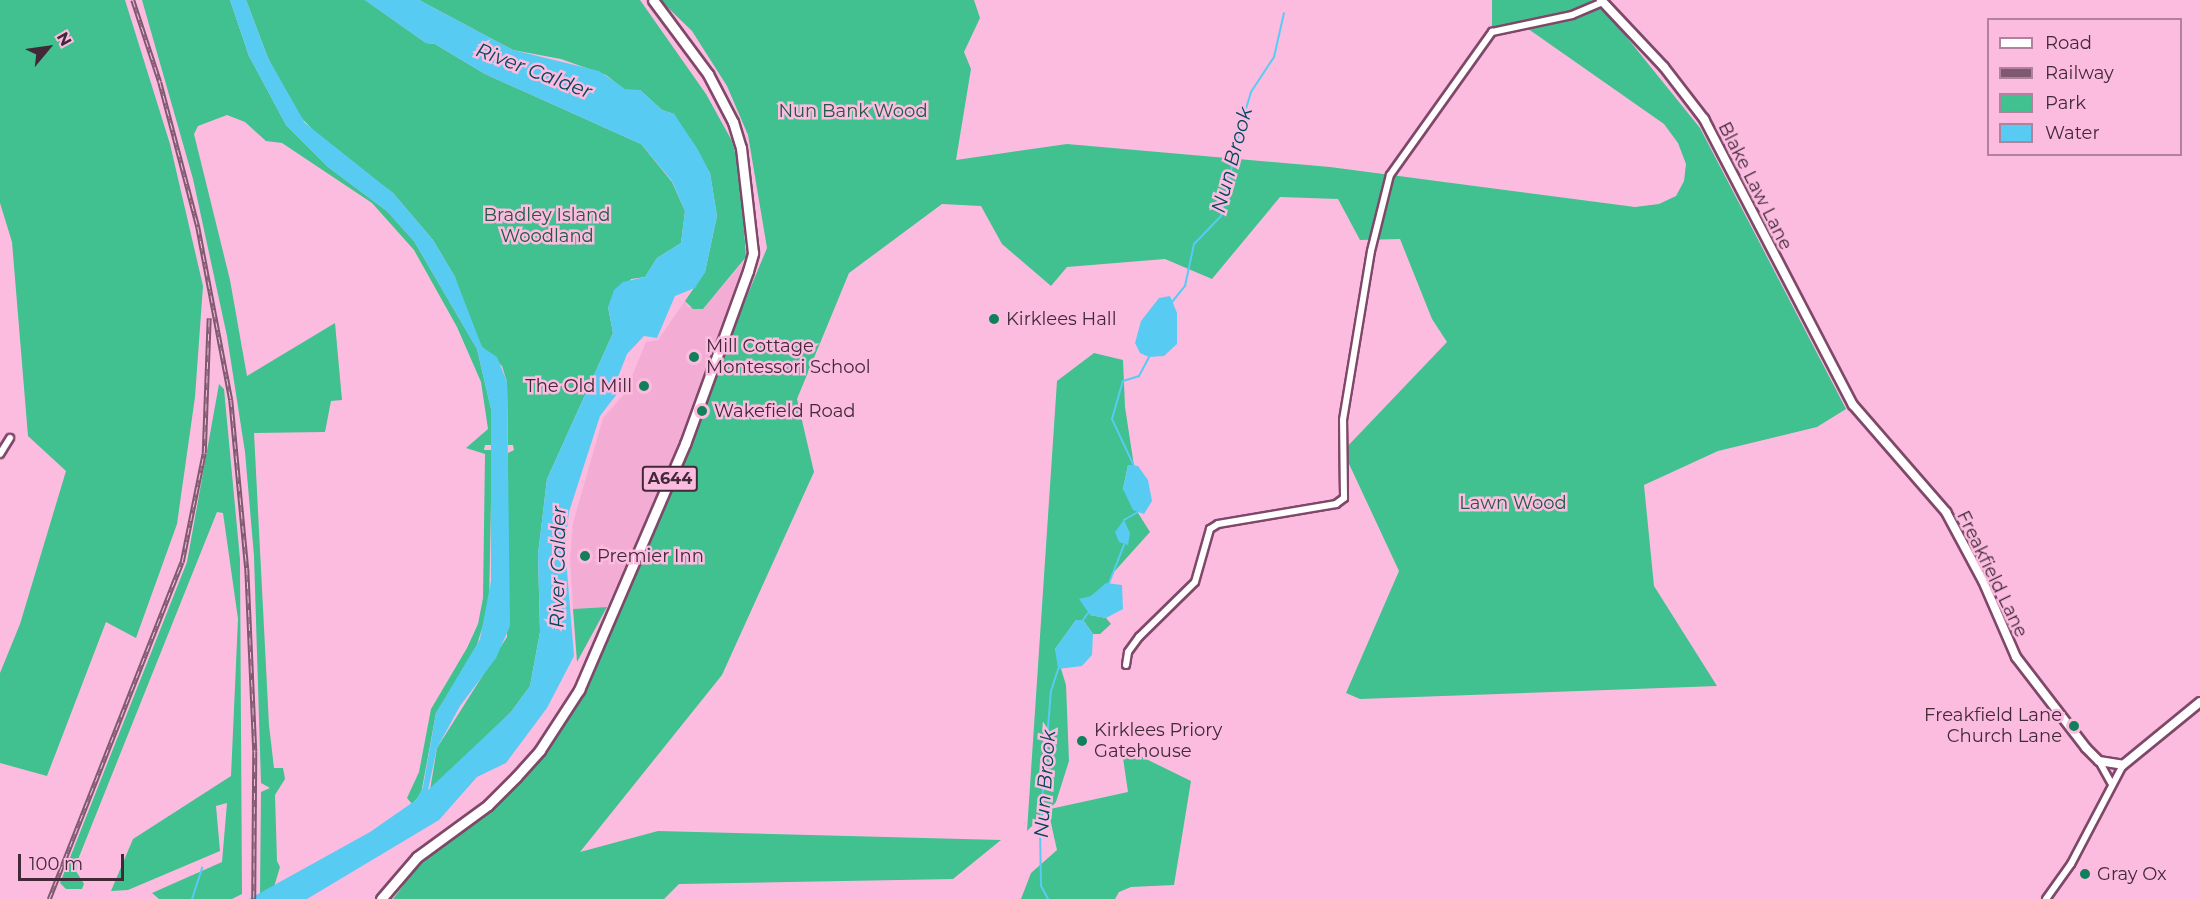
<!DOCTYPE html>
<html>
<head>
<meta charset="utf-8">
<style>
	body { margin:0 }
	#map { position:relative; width:2200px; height:899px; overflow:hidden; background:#fcbce0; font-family:Montserrat,sans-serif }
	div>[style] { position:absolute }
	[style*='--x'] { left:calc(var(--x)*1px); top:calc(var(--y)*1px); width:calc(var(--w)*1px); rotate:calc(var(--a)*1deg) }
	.built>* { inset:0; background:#f3add4 }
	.green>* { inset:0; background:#41c090 }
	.water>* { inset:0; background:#58cbf3 }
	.stream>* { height:2px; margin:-1px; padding:0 1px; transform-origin:1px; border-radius:1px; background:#58cbf3 }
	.roads { filter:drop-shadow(2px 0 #7f4869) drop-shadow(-2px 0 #7f4869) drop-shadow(0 2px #7f4869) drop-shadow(0 -2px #7f4869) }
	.minor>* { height:6px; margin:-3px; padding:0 3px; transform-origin:3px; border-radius:3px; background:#fff }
	.tertiary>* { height:8px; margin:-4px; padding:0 4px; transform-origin:4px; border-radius:4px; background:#fff }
	.trunk>* { height:9px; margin:-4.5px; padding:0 4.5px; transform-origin:4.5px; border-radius:4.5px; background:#fff }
	.rail>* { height:4.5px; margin-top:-2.25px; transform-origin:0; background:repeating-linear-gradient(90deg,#fcbce0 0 7px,#7f596f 0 14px); box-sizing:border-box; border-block:2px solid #7f596f }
	.dots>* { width:16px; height:16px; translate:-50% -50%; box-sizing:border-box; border:3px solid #fcbce0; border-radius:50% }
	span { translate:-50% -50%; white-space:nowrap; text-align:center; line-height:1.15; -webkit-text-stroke:5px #fcbce0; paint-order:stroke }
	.shield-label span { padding:2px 4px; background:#fcbce0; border:2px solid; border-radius:4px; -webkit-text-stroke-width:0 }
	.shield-label { font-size:16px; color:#422938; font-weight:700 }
	.park-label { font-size:18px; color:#225a44 }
	.street-label { font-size:18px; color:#422938 }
	.poi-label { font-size:18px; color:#422938 }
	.left { translate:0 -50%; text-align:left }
	.right { translate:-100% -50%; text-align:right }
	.water-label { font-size:20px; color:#00495d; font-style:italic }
	.legend { position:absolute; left:1987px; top:18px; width:195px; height:138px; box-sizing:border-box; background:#fcbce0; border:2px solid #b2819d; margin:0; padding:8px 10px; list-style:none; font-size:18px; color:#422938 }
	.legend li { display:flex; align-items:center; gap:12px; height:30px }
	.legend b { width:30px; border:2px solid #b2819d }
	.north { position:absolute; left:18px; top:18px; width:60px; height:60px; -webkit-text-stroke:4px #fcbce0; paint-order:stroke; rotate:61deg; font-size:16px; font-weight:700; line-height:24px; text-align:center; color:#422938 }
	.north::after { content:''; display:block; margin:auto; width:21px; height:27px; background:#422938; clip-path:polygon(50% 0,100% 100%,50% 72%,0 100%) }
	.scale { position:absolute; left:18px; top:854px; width:106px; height:27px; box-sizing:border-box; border:3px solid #422938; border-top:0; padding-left:8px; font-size:18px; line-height:21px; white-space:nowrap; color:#422938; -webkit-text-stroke:4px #fcbce0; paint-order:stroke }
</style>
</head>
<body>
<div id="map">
	<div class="built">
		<div style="clip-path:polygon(744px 261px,685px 431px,607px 607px,573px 609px,570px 558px,573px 523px,603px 418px,625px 393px,646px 342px,658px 340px,685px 301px,688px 307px,703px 309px)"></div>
	</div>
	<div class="green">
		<div style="clip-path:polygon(0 0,125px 0,170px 144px,203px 286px,195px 397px,177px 524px,136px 638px,106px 622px,47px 776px,0 763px,0 673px,20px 624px,66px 471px,28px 436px,12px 242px,0 203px)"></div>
		<div style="clip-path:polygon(142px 0,230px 0,249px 56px,286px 125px,328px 167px,387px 211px,414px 241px,477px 349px,491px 409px,492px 445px,485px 445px,484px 450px,492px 450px,489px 606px,475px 651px,436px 713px,421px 794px,412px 804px,407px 798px,419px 772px,431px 709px,467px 648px,478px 624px,483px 598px,485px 454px,466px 448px,488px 429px,481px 382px,457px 327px,414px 250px,372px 203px,282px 143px,266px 141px,245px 122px,227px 115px,198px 126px,194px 134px,230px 280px,247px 376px,335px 323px,342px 400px,331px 401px,325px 432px,254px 433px,269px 725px,274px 768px,283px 768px,285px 779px,275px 795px,277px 861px,280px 867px,274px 887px,260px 894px,261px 792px,270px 788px,261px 783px,254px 556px,245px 452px,227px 336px,193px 179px)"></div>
		<div style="clip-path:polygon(246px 0,365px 0,426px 43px,435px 44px,485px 74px,641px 144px,672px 182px,685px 211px,681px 243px,657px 258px,645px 277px,631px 279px,608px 307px,613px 333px,547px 479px,538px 554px,540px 632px,530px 686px,511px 712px,430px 790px,437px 748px,507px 637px,508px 453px,514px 450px,513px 445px,508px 445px,507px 382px,502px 366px,482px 347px,465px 311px,455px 277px,433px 240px,393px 193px,324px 142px,298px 114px,268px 58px)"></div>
		<div style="clip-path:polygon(419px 0,640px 0,706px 94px,732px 141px,740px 171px,746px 257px,703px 309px,693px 309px,685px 301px,705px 272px,717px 216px,710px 173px,674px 114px,662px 110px,640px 90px,625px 90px,606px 75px,561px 59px,513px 50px)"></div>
		<div style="clip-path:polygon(660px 0,974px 0,980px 18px,964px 52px,971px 69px,956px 160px,1067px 144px,1330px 167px,1635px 207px,1659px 204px,1676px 196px,1684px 181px,1686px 164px,1678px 143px,1664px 124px,1521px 24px,1492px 32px,1492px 0,1591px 0,1616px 24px,1700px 128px,1846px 409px,1817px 427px,1718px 451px,1644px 485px,1654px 586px,1717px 686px,1360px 699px,1346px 693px,1399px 571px,1343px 451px,1447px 342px,1432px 319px,1400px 239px,1360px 240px,1338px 199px,1280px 197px,1212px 279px,1165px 259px,1067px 267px,1051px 286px,1002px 244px,981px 206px,942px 204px,849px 273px,797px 399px,814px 472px,722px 675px,580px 852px,658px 831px,1001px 840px,953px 879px,679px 884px,664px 899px,393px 899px,417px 867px,496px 805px,556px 735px,586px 683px,767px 248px,748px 135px,727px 86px,692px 31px)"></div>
		<div style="clip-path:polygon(1094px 353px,1123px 360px,1125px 407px,1134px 466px,1128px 465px,1123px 489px,1150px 532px,1113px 573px,1109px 583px,1091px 596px,1090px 615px,1106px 618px,1111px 624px,1100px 634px,1093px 634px,1083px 620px,1076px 620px,1055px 649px,1066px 685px,1069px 761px,1056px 802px,1050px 809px,1128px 792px,1123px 758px,1140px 756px,1191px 781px,1174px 885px,1131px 887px,1119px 892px,1115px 899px,1021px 899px,1031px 873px,1057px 850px,1048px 810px,1027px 831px,1057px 381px)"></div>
		<div style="clip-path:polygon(219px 384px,224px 389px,240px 559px,242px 894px,232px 899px,159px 899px,152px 893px,222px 862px,227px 803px,216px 806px,220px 851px,128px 890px,111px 891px,133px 839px,231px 776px,238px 619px,223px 513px,217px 512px,77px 862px,76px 871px,84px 884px,82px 889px,66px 889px,60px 883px,187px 562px)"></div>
		<div style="clip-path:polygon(607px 607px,577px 662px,573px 609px)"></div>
	</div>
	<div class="water">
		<div style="clip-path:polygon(230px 0,246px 0,268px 58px,305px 123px,393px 193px,433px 240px,455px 277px,482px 347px,497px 357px,507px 382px,510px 626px,496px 658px,460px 706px,437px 748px,428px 790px,511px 712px,530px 686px,540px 632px,538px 554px,547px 479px,613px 333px,608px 307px,614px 290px,623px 282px,645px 277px,657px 258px,681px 243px,685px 211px,672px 181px,641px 144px,485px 74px,435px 44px,426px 43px,365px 0,419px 0,513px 50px,599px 71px,625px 89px,640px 90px,662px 110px,674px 114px,697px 148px,710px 173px,717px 216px,705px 272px,695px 288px,675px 296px,657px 338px,644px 336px,627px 354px,618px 377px,620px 390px,600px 416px,569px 512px,565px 546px,574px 656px,547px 708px,506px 763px,477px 777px,439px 820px,307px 899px,249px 899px,370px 832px,416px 800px,423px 787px,436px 713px,480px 639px,491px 581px,491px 409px,477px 349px,414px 241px,387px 211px,328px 167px,286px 125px,249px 56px)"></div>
		<div style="clip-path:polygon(1170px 296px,1177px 313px,1177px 344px,1164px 356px,1149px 357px,1140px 353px,1135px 343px,1141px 321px,1159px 298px)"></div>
		<div style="clip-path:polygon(1128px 465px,1138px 466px,1148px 480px,1152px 501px,1144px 514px,1133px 510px,1123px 489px)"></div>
		<div style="clip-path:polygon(1124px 520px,1130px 533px,1128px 545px,1119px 542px,1115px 532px)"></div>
		<div style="clip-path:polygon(1106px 583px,1122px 585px,1123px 609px,1106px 618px,1090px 615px,1079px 599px,1091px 596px)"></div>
		<div style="clip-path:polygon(1076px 620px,1083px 620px,1093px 634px,1092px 655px,1082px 666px,1058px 669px,1055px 649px)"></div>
	</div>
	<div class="stream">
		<div style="--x:1172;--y:302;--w:21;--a:-51"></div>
		<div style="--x:1185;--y:286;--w:43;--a:-77.9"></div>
		<div style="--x:1194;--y:244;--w:39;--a:-46"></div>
		<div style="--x:1221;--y:216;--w:93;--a:-77.6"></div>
		<div style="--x:1241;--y:125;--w:34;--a:-73"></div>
		<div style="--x:1251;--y:92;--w:42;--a:-56.7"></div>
		<div style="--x:1274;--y:57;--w:45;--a:-77.2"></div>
		<div style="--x:1134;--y:466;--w:52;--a:-115.1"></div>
		<div style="--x:1112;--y:419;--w:40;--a:-74"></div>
		<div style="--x:1123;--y:381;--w:17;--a:-17"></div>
		<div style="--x:1139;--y:376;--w:21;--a:-62"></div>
		<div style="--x:1124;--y:520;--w:16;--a:-30"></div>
		<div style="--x:1109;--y:583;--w:41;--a:-68.5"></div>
		<div style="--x:1083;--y:620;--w:9;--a:-54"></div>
		<div style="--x:192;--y:899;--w:33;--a:-72"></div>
		<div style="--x:1048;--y:899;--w:15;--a:-118"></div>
		<div style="--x:1041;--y:886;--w:59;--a:-91"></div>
		<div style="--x:1040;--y:827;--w:136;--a:-85.4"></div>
		<div style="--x:1051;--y:691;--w:23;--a:-72"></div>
	</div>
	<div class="roads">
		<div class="minor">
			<div style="--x:0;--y:454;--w:19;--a:-58"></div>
			<div style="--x:1126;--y:665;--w:13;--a:-81"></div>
			<div style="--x:1128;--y:652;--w:19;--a:-54"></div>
			<div style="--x:1139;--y:637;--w:78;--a:-44.5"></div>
			<div style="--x:1195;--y:582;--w:55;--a:-74.2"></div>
			<div style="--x:1210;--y:529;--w:9;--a:-32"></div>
			<div style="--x:1218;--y:524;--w:120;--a:-9.6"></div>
			<div style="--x:1336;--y:504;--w:10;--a:-37"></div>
			<div style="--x:1344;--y:498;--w:78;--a:-90.7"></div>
			<div style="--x:1343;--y:420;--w:171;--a:-80.6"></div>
			<div style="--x:1371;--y:251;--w:78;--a:-76"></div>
			<div style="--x:1390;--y:175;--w:176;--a:-54.5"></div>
			<div style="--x:1492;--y:32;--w:82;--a:-12"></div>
			<div style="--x:1572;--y:15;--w:34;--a:-23"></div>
			<div style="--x:2099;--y:761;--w:25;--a:61"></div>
			<div style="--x:2046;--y:899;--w:43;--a:-54.5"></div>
			<div style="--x:2071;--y:864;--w:112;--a:-62.3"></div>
		</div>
		<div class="tertiary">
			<div style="--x:1601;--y:0;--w:92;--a:46.8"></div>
			<div style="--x:1664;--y:67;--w:66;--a:52.4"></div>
			<div style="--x:1704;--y:119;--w:322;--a:62.5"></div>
			<div style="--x:1853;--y:405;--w:142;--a:49"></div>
			<div style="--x:1946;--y:512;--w:78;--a:61.8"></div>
			<div style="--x:1983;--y:581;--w:83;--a:66.5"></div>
			<div style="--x:2016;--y:657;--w:115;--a:52.4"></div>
			<div style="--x:2086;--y:748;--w:18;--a:45"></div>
			<div style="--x:2099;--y:761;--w:24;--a:9"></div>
			<div style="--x:2123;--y:765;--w:99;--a:-39.3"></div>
		</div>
		<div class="trunk">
			<div style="--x:381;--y:899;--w:55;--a:-49.4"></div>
			<div style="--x:417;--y:857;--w:88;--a:-36.2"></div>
			<div style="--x:488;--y:805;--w:40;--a:-45"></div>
			<div style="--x:516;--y:777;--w:36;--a:-48"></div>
			<div style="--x:540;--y:750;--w:72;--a:-57"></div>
			<div style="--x:579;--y:690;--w:268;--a:-66.7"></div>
			<div style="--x:685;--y:444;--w:184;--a:-70"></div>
			<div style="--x:748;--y:271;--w:19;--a:-74"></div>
			<div style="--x:753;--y:253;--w:106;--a:-96.5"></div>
			<div style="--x:741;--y:148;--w:27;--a:-107"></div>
			<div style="--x:733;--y:122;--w:54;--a:-117.5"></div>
			<div style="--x:708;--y:74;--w:92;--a:-126.6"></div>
		</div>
	</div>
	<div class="rail">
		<div style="--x:133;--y:0;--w:86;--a:71.8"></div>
		<div style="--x:160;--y:82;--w:150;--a:75.3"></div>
		<div style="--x:198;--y:227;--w:176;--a:79.2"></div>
		<div style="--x:231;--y:400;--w:169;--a:84.6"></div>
		<div style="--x:247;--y:568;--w:183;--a:87.5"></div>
		<div style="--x:255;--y:751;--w:148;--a:90.4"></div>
		<div style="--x:49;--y:899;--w:362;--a:-68.5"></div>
		<div style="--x:182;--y:562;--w:111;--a:-78.6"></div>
		<div style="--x:204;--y:453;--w:135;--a:-87.9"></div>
	</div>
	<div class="dots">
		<div style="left:994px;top:319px;background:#127f5b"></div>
		<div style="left:694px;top:357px;background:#127f5b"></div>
		<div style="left:644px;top:386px;background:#127f5b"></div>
		<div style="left:702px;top:411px;background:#127f5b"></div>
		<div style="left:585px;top:556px;background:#127f5b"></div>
		<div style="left:2074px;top:726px;background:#127f5b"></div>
		<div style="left:1082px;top:741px;background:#127f5b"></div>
		<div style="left:2085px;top:874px;background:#127f5b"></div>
	</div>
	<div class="shield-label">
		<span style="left:670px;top:479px">A644</span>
	</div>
	<div class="park-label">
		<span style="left:853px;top:111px">Nun Bank Wood</span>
		<span style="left:547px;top:226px">Bradley Island<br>Woodland</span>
		<span style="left:1513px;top:503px">Lawn Wood</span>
	</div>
	<div class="street-label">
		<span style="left:1755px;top:186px;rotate:63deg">Blake Law Lane</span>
		<span style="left:1992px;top:574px;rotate:64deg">Freakfield Lane</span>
	</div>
	<div class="poi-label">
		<span class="left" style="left:1006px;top:319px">Kirklees Hall</span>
		<span class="left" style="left:706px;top:357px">Mill Cottage<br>Montessori School</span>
		<span class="right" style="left:632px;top:386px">The Old Mill</span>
		<span class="left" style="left:714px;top:411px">Wakefield Road</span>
		<span class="left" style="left:597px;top:556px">Premier Inn</span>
		<span class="right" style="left:2062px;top:726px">Freakfield Lane<br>Church Lane</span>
		<span class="left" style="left:1094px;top:741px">Kirklees Priory<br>Gatehouse</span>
		<span class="left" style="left:2097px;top:874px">Gray Ox</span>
	</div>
	<div class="water-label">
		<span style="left:534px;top:71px;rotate:21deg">River Calder</span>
		<span style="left:1232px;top:160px;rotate:-75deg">Nun Brook</span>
		<span style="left:558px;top:567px;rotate:-89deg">River Calder</span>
		<span style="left:1045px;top:784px;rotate:-86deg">Nun Brook</span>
	</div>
	<ul class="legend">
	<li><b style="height:8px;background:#fff"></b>Road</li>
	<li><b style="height:8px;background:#7f596f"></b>Railway</li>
	<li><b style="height:16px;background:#41c090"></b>Park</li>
	<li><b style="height:16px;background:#58cbf3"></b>Water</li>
	</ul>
	<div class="north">N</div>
	<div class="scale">100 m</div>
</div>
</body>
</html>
